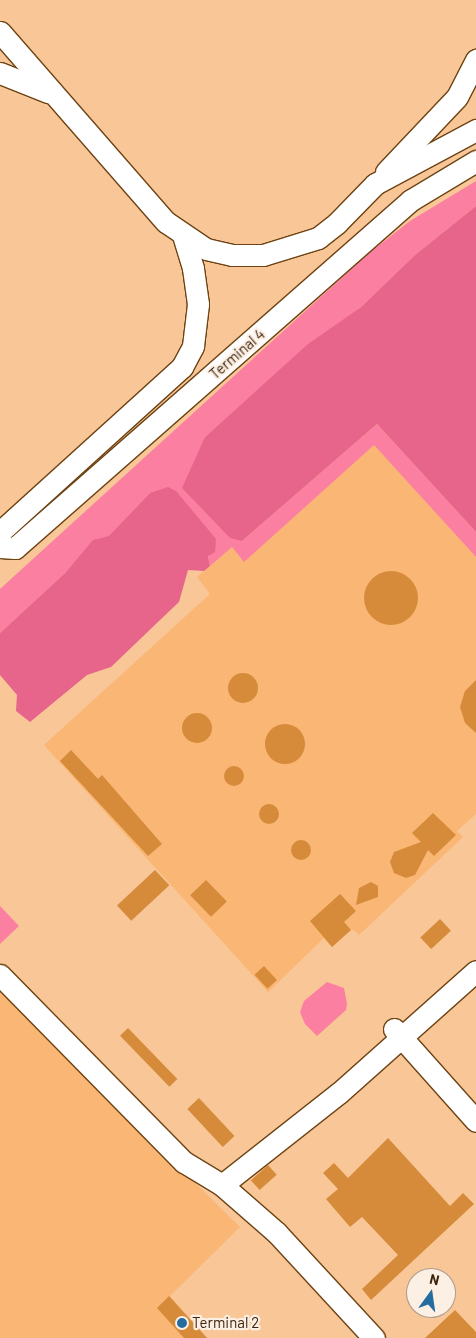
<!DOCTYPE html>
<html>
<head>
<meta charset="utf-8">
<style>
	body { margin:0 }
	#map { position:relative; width:476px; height:1338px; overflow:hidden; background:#f8c697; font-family:Barlow,sans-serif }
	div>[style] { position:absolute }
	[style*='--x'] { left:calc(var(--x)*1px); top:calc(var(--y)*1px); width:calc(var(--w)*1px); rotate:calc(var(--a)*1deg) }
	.built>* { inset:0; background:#fab674 }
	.green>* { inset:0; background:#fb7fa1 }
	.forest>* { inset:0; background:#e7658b }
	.building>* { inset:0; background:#d68b3a; transform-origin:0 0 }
	.round { border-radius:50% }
	.roads { filter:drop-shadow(1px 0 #6d4313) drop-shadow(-1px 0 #6d4313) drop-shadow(0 1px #6d4313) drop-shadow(0 -1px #6d4313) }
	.minor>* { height:21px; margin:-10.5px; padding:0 10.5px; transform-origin:10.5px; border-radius:10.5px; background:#fff }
	.dots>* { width:14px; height:14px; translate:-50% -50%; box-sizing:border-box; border:2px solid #fcefe4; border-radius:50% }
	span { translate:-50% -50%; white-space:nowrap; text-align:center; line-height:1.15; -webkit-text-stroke:4.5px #fcefe4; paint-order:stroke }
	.street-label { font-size:15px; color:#3c240b }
	.poi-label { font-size:15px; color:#3c240b }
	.left { translate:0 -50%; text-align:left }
	.north { position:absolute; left:406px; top:1268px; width:50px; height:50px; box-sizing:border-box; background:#fcefe4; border:1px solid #af9e8d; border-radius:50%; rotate:14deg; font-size:14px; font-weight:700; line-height:20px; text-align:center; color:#3c240b }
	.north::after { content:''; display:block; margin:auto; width:18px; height:22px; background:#256da1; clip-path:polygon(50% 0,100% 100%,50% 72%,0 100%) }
</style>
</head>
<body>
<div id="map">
	<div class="built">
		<div style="clip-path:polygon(374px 444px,476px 557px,476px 814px,457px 831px,463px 837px,359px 935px,352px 929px,332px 947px,324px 938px,268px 992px,44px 745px,210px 594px,197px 577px,232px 547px,244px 562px)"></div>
		<div style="clip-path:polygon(0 991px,240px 1227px,170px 1296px,207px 1338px,0 1338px)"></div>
	</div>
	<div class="green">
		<div style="clip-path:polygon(476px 181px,476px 206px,415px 255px,361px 307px,308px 345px,205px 437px,242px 541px,377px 424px,476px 532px,476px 557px,374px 445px,244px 562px,232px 547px,210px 566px,208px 556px,150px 493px,109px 537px,93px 541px,65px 573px,0 633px,0 589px,369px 253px,410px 221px)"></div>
		<div style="clip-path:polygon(0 906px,19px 926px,0 944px)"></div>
		<div style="clip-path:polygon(327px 982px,344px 988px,347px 1004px,346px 1010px,317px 1036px,305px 1024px,300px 1012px,304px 1001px)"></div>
	</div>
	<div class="forest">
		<div style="clip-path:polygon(476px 206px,476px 532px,377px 424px,242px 541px,230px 538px,182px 488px,205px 437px,308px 344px,361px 307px,415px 255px)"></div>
		<div style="clip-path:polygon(168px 487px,176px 491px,216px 539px,215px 552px,208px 556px,210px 566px,204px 571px,188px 570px,179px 602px,159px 621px,111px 667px,87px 675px,30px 722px,16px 711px,17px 695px,0 675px,0 633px,65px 573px,93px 540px,109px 536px,150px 493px)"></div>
	</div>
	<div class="building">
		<div class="round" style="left:364px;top:571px;width:54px;height:54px"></div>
		<div class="round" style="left:228px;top:673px;width:30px;height:30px"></div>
		<div style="clip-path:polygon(476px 680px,476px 733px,465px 723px,460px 707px,465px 691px)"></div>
		<div class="round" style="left:182px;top:713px;width:30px;height:30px"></div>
		<div class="round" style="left:265px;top:724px;width:40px;height:40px"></div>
		<div style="clip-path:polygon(71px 750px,98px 779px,102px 775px,162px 844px,148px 856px,60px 761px)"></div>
		<div class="round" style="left:224px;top:766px;width:20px;height:20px"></div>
		<div class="round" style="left:259px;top:804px;width:20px;height:20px"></div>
		<div style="clip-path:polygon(433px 813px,456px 835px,434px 856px,428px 850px,415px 875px,406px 878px,394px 873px,390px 862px,394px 852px,421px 842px,412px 833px)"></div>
		<div class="round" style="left:291px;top:840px;width:20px;height:20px"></div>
		<div style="left:155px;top:870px;width:21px;height:52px;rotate:47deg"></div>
		<div style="left:206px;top:880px;width:30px;height:22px;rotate:46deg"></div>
		<div style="clip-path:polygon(371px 882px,378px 886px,378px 897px,356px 905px,359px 888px)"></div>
		<div style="clip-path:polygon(340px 894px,356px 911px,344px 922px,351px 930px,332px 947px,310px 921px)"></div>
		<div style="left:440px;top:919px;width:16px;height:27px;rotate:47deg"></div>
		<div style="left:264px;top:966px;width:19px;height:13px;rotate:47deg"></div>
		<div style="left:128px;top:1028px;width:71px;height:11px;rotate:46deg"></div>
		<div style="left:199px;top:1098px;width:52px;height:16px;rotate:47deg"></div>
		<div style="clip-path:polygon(388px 1138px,450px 1206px,463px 1193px,474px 1204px,371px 1300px,362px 1289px,398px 1255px,362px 1217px,350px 1227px,326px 1199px,338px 1189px,323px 1173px,334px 1163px,348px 1178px)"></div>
		<div style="left:268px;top:1165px;width:13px;height:23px;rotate:48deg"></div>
		<div style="clip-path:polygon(169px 1296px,207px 1338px,184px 1338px,157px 1308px)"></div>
		<div style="clip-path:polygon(455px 1310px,476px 1332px,476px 1338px,425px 1338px)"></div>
	</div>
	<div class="roads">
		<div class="minor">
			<div style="--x:0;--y:32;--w:252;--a:48.9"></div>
			<div style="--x:166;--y:222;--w:48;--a:34"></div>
			<div style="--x:206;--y:249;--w:27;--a:13"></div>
			<div style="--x:232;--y:255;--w:31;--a:0"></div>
			<div style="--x:263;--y:255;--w:58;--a:-17.2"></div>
			<div style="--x:318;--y:238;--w:24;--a:-38"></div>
			<div style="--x:337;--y:223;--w:54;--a:-45.7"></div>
			<div style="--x:375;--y:184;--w:115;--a:-28.1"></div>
			<div style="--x:0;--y:73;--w:52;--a:21.6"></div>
			<div style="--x:386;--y:172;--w:103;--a:-46.6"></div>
			<div style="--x:457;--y:97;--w:42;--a:-62.8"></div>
			<div style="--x:0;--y:532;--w:246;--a:-42.2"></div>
			<div style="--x:182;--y:367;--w:24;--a:-62"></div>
			<div style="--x:193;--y:346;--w:42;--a:-83.2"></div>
			<div style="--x:198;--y:304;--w:36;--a:-98"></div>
			<div style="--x:193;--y:268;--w:34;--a:-107"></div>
			<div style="--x:0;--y:547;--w:15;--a:4"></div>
			<div style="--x:15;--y:548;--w:527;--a:-41.31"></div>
			<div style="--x:411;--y:200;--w:76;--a:-31"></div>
			<div style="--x:0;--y:975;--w:262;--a:45.5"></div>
			<div style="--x:184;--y:1162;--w:44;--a:31.2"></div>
			<div style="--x:222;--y:1185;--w:73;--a:41.1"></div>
			<div style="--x:277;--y:1233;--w:143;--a:47.3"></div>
			<div style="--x:394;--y:1029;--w:123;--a:48.3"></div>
			<div style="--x:222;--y:1185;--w:149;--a:-38.2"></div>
			<div style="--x:339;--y:1093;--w:183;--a:-41.7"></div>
		</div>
	</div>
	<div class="dots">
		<div style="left:182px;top:1323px;background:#256da1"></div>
	</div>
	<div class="street-label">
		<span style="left:237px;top:354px;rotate:-41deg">Terminal 4</span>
	</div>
	<div class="poi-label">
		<span class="left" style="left:192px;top:1323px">Terminal 2</span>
	</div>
	<div class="north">N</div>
</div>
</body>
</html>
